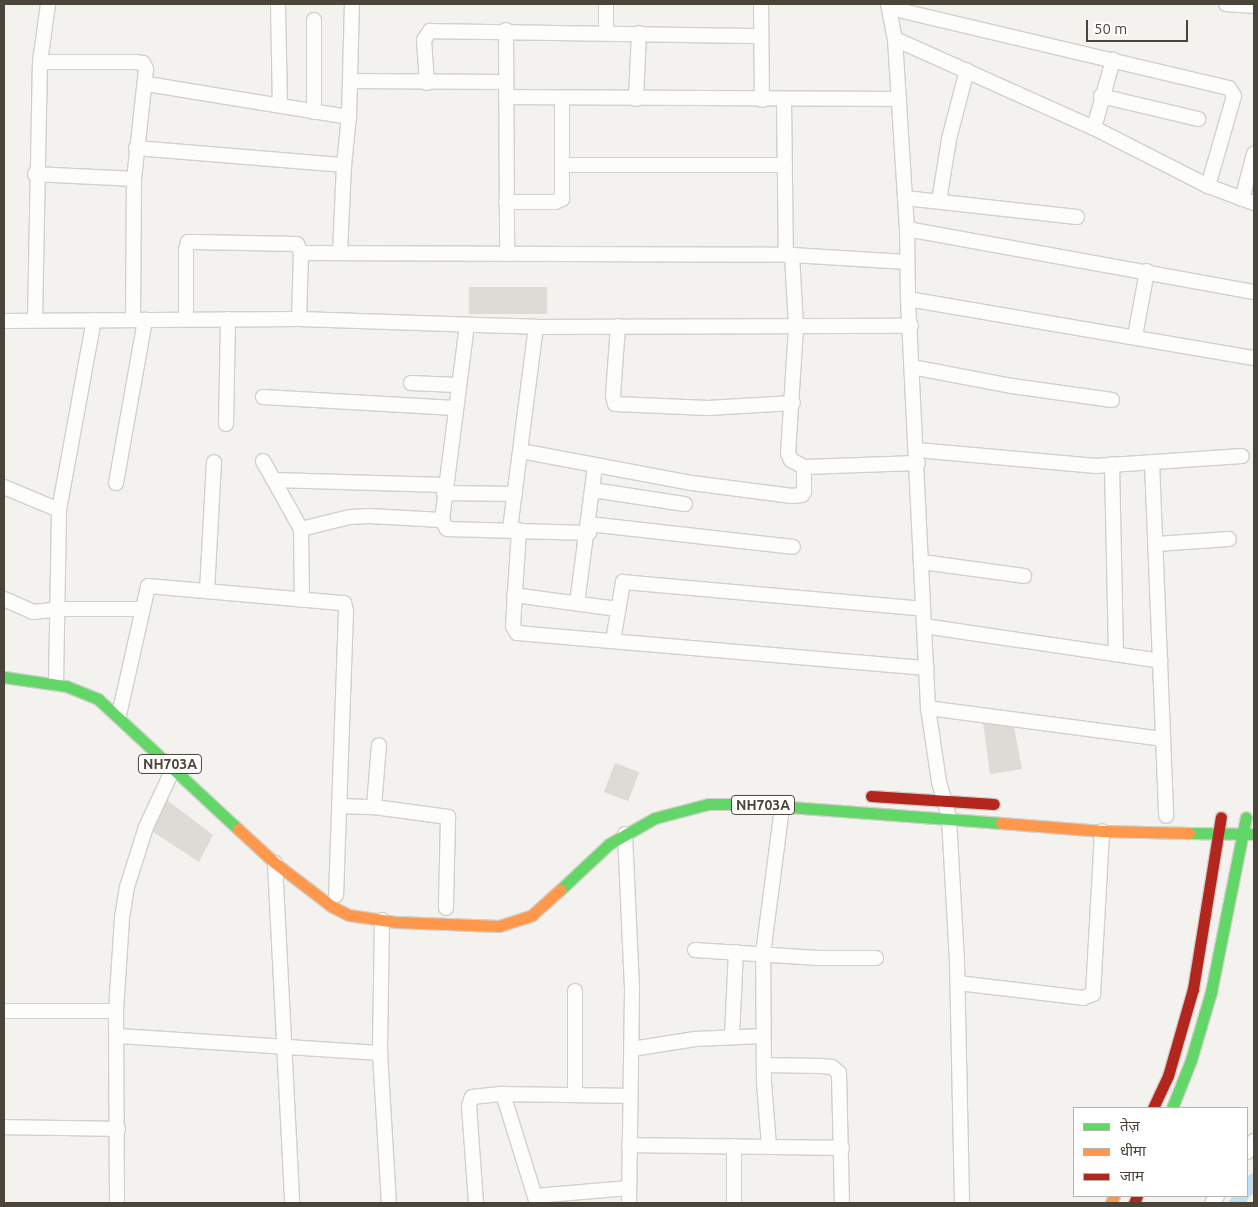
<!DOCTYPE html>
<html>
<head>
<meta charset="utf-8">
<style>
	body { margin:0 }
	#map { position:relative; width:1258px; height:1207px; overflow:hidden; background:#f4f2ee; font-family:Ubuntu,"Noto Sans Devanagari",sans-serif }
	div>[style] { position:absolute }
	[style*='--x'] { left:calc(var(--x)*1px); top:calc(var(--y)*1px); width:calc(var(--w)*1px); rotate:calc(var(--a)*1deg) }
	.canal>* { height:14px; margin:-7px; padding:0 7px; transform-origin:7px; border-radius:7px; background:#c0ddf1 }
	.building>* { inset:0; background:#dedbd6; transform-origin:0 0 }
	.roads { filter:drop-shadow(1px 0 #d2d0cb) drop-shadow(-1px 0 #d2d0cb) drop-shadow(0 1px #d2d0cb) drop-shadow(0 -1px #d2d0cb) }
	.street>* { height:14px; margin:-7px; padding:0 7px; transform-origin:7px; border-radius:7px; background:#fdfdfc }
	.fast>* { height:11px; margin:-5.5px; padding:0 5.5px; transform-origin:5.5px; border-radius:5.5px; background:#63d668 }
	.slow>* { height:11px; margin:-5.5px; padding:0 5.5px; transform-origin:5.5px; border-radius:5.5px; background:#ff974d }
	.jam>* { height:11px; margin:-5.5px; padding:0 5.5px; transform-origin:5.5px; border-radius:5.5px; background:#b3261e }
	span { translate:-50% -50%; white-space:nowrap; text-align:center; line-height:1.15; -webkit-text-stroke:4px #fff; paint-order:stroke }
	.shield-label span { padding:1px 4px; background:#fff; border:1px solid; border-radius:4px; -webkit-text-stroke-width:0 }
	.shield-label { font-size:14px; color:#4b4439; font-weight:700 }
	.frame { position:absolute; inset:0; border:5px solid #4b4439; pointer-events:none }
	.legend { position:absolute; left:1073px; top:1107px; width:175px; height:90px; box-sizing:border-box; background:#fff; border:1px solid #b7b4b0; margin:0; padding:6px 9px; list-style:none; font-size:15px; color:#4b4439 }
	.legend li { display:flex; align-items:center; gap:10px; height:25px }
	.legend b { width:25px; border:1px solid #b7b4b0 }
	.scale { position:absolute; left:1086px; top:20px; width:102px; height:22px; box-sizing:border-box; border:2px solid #4b4439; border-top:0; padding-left:6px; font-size:15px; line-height:18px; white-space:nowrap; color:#4b4439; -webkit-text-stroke:4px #fff; paint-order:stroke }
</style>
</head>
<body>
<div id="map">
	<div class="canal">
		<div style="--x:1247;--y:1190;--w:12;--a:-55"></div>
		<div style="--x:1236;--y:1203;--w:9;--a:-49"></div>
	</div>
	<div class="building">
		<div style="left:469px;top:287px;width:78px;height:27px"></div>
		<div style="clip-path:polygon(983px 722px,1013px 722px,1022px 769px,990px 774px)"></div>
		<div style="left:615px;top:763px;width:26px;height:31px;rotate:21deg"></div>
		<div style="clip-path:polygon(163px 797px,213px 835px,199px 862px,150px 830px)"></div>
	</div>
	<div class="roads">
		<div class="street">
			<div style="--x:278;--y:4;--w:101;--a:88.9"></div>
			<div style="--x:606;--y:4;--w:28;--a:90"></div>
			<div style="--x:761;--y:4;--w:96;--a:89.4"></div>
			<div style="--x:888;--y:4;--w:36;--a:79"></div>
			<div style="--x:895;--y:39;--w:190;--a:86.4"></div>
			<div style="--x:907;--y:229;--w:70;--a:89.2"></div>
			<div style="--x:908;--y:299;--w:409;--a:87.2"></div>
			<div style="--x:928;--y:708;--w:75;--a:81.5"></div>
			<div style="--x:939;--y:782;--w:37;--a:74"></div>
			<div style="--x:949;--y:818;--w:144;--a:86.8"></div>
			<div style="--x:957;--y:962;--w:241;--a:88.8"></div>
			<div style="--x:1226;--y:4;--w:28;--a:4"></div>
			<div style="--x:890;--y:8;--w:348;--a:13.3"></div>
			<div style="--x:1229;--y:88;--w:9;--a:58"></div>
			<div style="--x:1234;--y:96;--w:94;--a:106.1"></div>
			<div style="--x:314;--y:20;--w:92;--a:90"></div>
			<div style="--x:506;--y:30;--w:224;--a:89.7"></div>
			<div style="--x:895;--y:39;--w:218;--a:24.1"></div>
			<div style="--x:1094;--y:128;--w:128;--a:27"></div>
			<div style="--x:1208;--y:186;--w:49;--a:20.3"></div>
			<div style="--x:40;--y:62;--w:95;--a:0"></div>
			<div style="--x:135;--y:62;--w:8;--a:7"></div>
			<div style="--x:143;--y:63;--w:7;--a:63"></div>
			<div style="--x:146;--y:69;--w:111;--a:96.2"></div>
			<div style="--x:134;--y:179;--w:141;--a:90.4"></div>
			<div style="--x:352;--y:81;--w:154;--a:0.4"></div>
			<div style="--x:427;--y:83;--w:43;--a:-94"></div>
			<div style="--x:424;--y:40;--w:11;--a:-56"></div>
			<div style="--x:430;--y:31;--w:331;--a:0.9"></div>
			<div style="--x:147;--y:84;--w:205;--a:9.3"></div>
			<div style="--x:349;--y:117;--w:113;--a:-88.5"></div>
			<div style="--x:1101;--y:96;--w:100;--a:13.3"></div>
			<div style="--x:506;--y:97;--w:393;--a:0.3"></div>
			<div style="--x:636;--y:99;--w:66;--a:-87.4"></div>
			<div style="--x:784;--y:100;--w:155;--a:89.3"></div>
			<div style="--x:1094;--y:128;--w:71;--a:-74.4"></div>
			<div style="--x:136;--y:148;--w:209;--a:4.7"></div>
			<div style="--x:344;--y:165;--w:88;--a:92.6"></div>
			<div style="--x:344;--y:165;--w:48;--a:-84.1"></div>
			<div style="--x:562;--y:165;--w:223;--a:0"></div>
			<div style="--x:35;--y:174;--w:99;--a:2.9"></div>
			<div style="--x:905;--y:198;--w:173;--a:6.3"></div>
			<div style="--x:1242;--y:199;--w:47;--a:-75.1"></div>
			<div style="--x:939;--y:201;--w:63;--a:-80.8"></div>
			<div style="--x:949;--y:139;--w:71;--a:-75.4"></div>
			<div style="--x:506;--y:202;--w:49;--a:0"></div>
			<div style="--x:555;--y:202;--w:8;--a:-23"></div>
			<div style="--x:562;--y:199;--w:101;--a:-90"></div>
			<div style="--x:907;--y:229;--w:353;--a:10.3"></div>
			<div style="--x:301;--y:253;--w:491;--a:0.2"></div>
			<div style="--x:792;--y:255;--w:115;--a:3.5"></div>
			<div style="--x:792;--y:255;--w:72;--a:86.8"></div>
			<div style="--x:796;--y:327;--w:126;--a:93.6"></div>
			<div style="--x:788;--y:453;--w:8;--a:67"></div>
			<div style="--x:791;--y:460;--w:15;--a:28"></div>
			<div style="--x:804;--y:467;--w:114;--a:-2"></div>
			<div style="--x:908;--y:299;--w:351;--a:9.7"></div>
			<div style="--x:186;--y:319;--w:69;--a:-90"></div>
			<div style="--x:186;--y:250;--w:8;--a:-76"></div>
			<div style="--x:188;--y:242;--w:5;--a:0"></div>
			<div style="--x:193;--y:242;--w:104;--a:1.1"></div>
			<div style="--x:297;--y:244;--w:10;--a:66"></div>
			<div style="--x:301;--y:253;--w:66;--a:91.7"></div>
			<div style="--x:35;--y:320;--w:258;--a:-88.9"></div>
			<div style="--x:40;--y:62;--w:59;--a:-82.1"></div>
			<div style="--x:4;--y:321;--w:295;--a:-0.4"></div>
			<div style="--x:299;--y:319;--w:237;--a:1.9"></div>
			<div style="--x:536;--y:327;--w:375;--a:-0.2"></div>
			<div style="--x:618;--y:326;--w:70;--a:94.1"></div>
			<div style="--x:613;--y:396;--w:8;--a:76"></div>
			<div style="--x:615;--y:404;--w:93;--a:2.5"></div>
			<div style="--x:708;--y:408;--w:85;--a:-3.4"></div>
			<div style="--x:1135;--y:336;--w:66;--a:-79.5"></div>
			<div style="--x:912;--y:367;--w:102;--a:10.8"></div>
			<div style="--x:1012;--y:386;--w:101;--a:8"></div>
			<div style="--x:411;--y:383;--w:46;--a:2.5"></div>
			<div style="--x:263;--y:397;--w:192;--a:3.3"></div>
			<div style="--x:226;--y:424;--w:105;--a:-88.9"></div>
			<div style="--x:917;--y:450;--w:180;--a:5.1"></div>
			<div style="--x:1096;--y:466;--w:146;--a:-3.9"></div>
			<div style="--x:521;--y:451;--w:174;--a:10.6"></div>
			<div style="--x:692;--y:483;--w:101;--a:7.4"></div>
			<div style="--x:792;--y:496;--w:10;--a:-6"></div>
			<div style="--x:802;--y:495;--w:4;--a:-56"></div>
			<div style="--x:804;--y:492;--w:25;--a:-90"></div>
			<div style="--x:263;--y:461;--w:78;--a:60.8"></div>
			<div style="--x:301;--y:529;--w:50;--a:-13.8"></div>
			<div style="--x:350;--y:517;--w:19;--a:-3"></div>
			<div style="--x:369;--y:516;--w:73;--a:3.1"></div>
			<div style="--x:442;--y:520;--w:10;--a:61"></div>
			<div style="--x:447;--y:529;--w:142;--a:1.6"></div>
			<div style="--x:1152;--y:462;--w:354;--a:87.7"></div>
			<div style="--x:1112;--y:464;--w:189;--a:88.8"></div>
			<div style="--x:273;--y:480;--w:172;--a:1.7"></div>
			<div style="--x:116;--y:483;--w:166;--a:-79.9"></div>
			<div style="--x:4;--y:487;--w:60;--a:22.7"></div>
			<div style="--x:593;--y:490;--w:93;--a:8.7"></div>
			<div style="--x:444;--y:493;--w:71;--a:0.8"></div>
			<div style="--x:442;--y:520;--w:197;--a:-82.7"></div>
			<div style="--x:589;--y:524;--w:205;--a:6.4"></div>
			<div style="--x:301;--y:529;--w:71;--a:89.2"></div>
			<div style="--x:510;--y:529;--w:204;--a:-82.7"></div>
			<div style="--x:519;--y:530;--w:96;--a:93.6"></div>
			<div style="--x:513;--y:626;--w:8;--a:60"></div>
			<div style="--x:517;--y:633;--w:411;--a:4.9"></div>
			<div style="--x:1156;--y:544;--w:73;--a:-3.9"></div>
			<div style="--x:922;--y:562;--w:103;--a:7.8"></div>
			<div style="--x:207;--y:591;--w:129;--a:-86.9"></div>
			<div style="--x:514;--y:595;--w:105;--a:7.7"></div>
			<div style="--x:4;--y:599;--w:32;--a:24"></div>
			<div style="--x:33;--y:612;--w:27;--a:-6"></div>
			<div style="--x:60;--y:609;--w:82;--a:0"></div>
			<div style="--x:577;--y:603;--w:138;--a:-82.5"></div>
			<div style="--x:924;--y:626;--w:239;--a:8.4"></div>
			<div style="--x:613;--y:641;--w:60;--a:-80.4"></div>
			<div style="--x:623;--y:582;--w:301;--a:5.1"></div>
			<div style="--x:56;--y:684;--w:174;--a:-89"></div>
			<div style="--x:59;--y:510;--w:193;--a:-79.6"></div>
			<div style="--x:928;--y:708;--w:237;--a:7.5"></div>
			<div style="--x:119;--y:715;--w:132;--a:-77.3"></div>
			<div style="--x:148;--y:586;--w:197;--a:5"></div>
			<div style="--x:344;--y:603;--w:8;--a:76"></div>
			<div style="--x:346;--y:611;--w:284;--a:92"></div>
			<div style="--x:340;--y:806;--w:34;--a:2"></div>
			<div style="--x:374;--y:807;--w:75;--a:7.7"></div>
			<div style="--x:448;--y:817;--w:91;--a:91.3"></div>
			<div style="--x:374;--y:807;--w:62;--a:-85.4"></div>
			<div style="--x:625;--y:834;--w:157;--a:87.4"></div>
			<div style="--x:632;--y:991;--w:212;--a:90.8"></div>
			<div style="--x:275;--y:863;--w:340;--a:87.1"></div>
			<div style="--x:382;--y:920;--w:133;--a:90.9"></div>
			<div style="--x:380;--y:1053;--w:150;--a:86.6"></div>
			<div style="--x:695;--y:950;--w:123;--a:3.7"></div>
			<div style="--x:818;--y:958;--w:58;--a:0"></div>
			<div style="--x:958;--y:983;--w:126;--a:6.8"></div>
			<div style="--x:1083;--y:998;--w:11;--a:-22"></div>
			<div style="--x:1093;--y:994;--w:163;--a:-86.8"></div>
			<div style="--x:4;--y:1011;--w:112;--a:0"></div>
			<div style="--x:118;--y:1036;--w:263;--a:3.7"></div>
			<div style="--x:732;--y:1036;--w:84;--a:-87.3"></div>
			<div style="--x:632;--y:1049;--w:64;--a:-9"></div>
			<div style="--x:695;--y:1039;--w:68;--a:-2.5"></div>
			<div style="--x:764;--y:1065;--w:57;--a:1"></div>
			<div style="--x:821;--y:1066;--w:11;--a:5"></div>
			<div style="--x:832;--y:1067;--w:9;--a:41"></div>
			<div style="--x:839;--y:1073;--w:130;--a:88.7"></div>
			<div style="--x:503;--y:1094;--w:114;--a:72.7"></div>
			<div style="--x:575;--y:1094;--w:103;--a:-90"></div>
			<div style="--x:4;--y:1127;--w:114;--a:1"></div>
			<div style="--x:629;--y:1145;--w:213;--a:0.8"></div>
			<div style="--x:769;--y:1146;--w:63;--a:-94.5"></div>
			<div style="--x:764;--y:1083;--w:129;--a:-90.4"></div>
			<div style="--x:763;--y:954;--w:148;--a:-82.6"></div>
			<div style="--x:1247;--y:1152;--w:13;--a:-58"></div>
			<div style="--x:535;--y:1196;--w:94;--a:-4.9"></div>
			<div style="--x:117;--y:1203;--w:192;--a:-90.3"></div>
			<div style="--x:116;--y:1011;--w:93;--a:-86.3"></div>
			<div style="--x:122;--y:918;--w:31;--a:-81"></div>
			<div style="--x:127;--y:887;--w:63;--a:-72.4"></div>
			<div style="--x:146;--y:827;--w:66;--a:-65"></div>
			<div style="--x:476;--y:1203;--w:97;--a:-94.1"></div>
			<div style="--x:469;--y:1106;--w:9;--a:-72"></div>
			<div style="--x:472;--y:1097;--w:31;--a:-6"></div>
			<div style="--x:503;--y:1094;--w:127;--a:0.9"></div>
			<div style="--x:734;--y:1203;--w:57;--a:-90"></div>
			<div style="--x:1212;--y:1203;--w:9;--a:-54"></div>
		</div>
		<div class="fast">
			<div style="--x:4;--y:677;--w:63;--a:8.3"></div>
			<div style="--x:66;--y:686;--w:35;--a:22"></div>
			<div style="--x:98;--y:699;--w:191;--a:42.9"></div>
			<div style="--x:1189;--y:833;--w:65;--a:0.9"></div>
			<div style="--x:560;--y:890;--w:67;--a:-43.2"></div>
			<div style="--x:609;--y:844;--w:53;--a:-29.5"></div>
			<div style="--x:655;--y:818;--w:55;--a:-14.8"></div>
			<div style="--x:708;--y:804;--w:42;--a:0"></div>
			<div style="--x:750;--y:804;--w:252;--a:4.3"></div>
			<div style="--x:1172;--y:1108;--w:52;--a:-68.4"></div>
			<div style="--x:1191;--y:1060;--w:71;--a:-73.6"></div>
			<div style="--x:1211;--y:992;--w:178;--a:-78.7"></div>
		</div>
		<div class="slow">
			<div style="--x:1001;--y:823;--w:101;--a:4.5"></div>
			<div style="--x:1102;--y:831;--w:87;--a:1.3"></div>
			<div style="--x:238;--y:829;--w:50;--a:42.6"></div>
			<div style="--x:275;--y:863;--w:71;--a:37.5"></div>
			<div style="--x:331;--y:906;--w:20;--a:27"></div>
			<div style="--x:349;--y:915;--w:48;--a:8.5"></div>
			<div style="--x:396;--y:922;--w:103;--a:2.2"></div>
			<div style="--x:499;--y:926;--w:35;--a:-18"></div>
			<div style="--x:532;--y:915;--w:38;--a:-42"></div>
			<div style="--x:1111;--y:1203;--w:8;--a:-67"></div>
		</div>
		<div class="jam">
			<div style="--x:871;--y:796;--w:123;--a:3.7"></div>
			<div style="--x:1153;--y:1108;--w:35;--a:-65"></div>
			<div style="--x:1168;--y:1076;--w:91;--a:-74"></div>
			<div style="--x:1193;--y:989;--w:174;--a:-80.8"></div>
			<div style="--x:1134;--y:1203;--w:8;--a:-67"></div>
		</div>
	</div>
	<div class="shield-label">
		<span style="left:170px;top:764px">NH703A</span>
		<span style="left:763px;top:805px">NH703A</span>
	</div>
	<div class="frame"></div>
	<ul class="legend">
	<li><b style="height:6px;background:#63d668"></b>तेज़</li>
	<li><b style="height:6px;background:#ff974d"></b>धीमा</li>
	<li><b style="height:6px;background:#b3261e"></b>जाम</li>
	</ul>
	<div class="scale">50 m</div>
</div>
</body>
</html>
